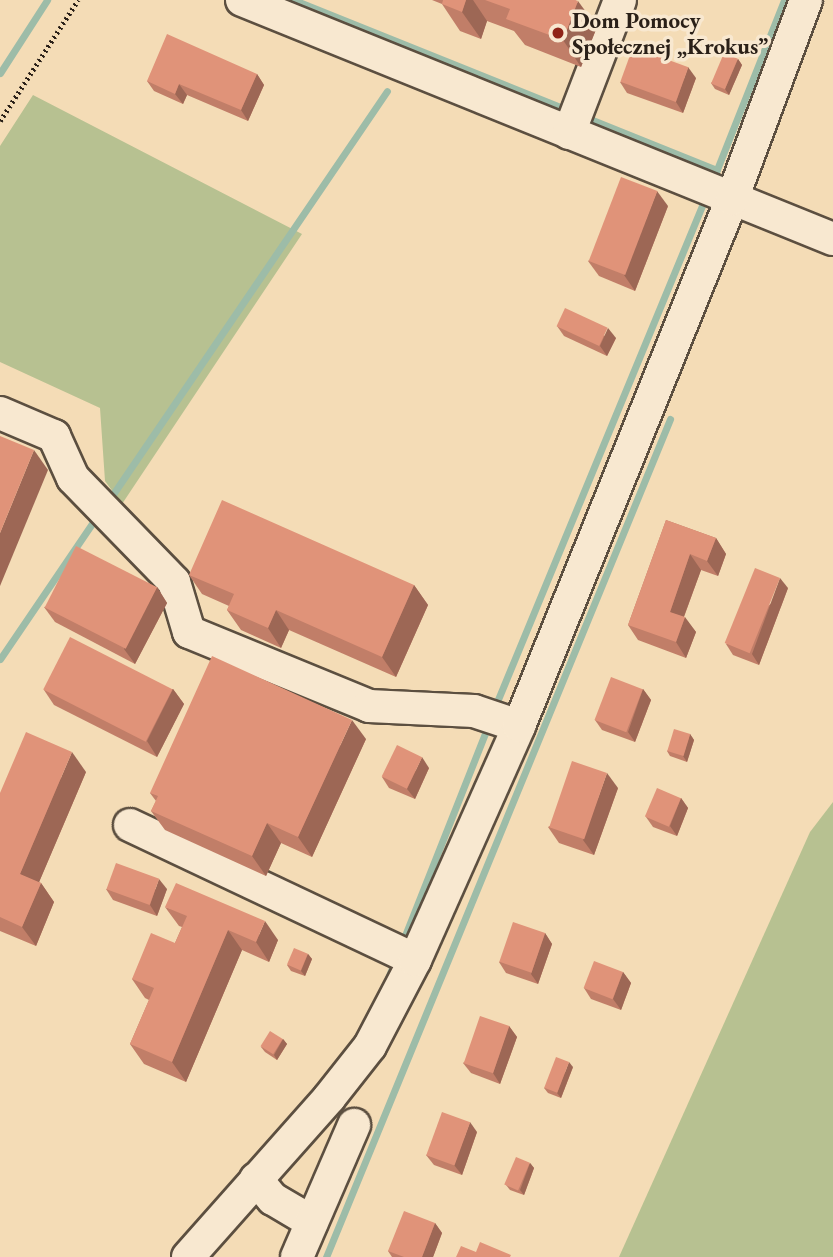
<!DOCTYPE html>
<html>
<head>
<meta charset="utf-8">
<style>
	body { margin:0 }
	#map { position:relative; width:833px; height:1257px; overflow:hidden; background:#f4dcb6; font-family:"EB Garamond",serif }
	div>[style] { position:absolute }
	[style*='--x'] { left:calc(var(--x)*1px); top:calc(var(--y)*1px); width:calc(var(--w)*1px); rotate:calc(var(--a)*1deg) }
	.green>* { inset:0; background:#b7c191 }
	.stream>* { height:7px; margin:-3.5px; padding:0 3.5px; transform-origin:3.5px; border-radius:3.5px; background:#9dbca8 }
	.path>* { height:4.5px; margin-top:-2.25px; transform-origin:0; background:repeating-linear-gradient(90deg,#2a2018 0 2px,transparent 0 5.5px) }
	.roads { filter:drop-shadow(2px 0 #5c4f40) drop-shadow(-2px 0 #5c4f40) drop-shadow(0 2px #5c4f40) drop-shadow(0 -2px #5c4f40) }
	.minor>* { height:32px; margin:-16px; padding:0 16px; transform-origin:16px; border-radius:16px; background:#f8e8d0 }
	.wall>* { inset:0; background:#c17e68 }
	.shaded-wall>* { inset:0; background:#9d6755 }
	.building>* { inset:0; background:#e09379; transform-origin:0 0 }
	.dots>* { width:19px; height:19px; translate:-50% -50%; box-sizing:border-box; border:4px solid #f8e8d0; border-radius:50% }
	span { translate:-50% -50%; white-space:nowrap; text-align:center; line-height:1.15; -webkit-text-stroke:7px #f8e8d0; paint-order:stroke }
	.poi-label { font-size:23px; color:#2a2018; font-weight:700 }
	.left { translate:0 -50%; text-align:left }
</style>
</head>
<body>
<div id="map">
	<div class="green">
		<div style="clip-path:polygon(33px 95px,302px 234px,122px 504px,105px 481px,100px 408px,0 362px,0 146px)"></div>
		<div style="clip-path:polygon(833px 802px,833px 1257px,619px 1257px,810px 832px)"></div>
	</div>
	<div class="stream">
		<div style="--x:294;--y:0;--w:297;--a:21.9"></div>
		<div style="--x:0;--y:73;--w:87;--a:-57.2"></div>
		<div style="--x:585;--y:117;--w:142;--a:21.9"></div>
		<div style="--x:712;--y:182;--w:196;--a:-68.4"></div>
		<div style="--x:107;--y:503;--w:498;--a:-55.8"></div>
		<div style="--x:0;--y:659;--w:174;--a:-55.8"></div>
		<div style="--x:494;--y:709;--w:555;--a:-67.55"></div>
		<div style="--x:402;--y:943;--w:237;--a:-68.4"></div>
		<div style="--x:385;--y:986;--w:30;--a:-69"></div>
		<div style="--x:326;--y:1257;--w:906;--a:-67.68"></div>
	</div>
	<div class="path">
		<div style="--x:0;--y:121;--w:144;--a:-57.2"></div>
	</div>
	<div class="roads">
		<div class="minor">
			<div style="--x:242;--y:0;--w:637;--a:22.02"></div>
			<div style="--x:569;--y:133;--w:142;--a:-69"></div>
			<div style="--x:0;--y:413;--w:59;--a:23.1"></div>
			<div style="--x:54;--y:436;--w:46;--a:65.7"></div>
			<div style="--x:73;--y:478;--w:145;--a:45.8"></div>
			<div style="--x:174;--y:582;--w:52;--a:73.3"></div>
			<div style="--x:189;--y:632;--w:195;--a:22.3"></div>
			<div style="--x:369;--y:706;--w:105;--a:2.7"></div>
			<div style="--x:474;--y:711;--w:47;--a:18.4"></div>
			<div style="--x:130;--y:825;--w:315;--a:25.3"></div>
			<div style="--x:256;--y:1179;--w:26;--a:50"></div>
			<div style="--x:273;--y:1199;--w:45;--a:30.5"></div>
			<div style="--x:188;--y:1257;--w:213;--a:-48.4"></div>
			<div style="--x:329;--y:1098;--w:66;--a:-51.7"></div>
			<div style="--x:370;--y:1046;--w:97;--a:-62.4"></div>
			<div style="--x:415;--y:960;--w:256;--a:-66"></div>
			<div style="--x:519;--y:726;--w:568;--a:-67.99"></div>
			<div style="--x:732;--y:199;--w:212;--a:-69.6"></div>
			<div style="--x:297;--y:1257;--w:144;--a:-66.6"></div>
		</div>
	</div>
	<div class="wall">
		<div style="clip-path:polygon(432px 0,575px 0,597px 27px,581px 67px,525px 45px,514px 31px,487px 21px,481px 39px,460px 31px,442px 4px)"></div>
		<div style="clip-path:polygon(738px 59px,742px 65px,729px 95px,715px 89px,711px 83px)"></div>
		<div style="clip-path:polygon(257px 74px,264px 85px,248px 121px,187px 95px,183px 104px,154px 91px,147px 81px)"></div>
		<div style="clip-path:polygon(696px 78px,683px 113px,627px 93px,620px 82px)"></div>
		<div style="clip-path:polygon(668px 206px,635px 291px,599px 276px,588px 261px)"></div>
		<div style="clip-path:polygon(557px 326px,616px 338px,607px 356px,564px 336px)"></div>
		<div style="clip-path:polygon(666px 520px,716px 538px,726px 554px,718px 576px,701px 570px,684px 617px,696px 632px,686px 658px,638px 640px,628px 625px)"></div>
		<div style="clip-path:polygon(189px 575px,414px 585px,428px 605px,396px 677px,289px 630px,281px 648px,241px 630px,227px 610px,229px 606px,202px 594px)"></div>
		<div style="clip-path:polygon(157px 587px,167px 603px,135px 664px,55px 622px,44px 607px)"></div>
		<div style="clip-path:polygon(788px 588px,759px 665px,733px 655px,726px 644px)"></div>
		<div style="clip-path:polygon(173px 689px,184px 704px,157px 757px,54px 705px,44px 690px)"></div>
		<div style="clip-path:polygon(643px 689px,651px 700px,635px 742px,602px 730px,595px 720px)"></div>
		<div style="clip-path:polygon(690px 734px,694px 740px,687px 762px,670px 756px,667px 751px)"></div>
		<div style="clip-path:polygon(366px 739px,312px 857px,281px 843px,266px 876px,165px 830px,151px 811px,156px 801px,150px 793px)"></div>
		<div style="clip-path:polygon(429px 768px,415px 799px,389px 788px,382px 777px)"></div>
		<div style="clip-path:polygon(86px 772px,39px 882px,41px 883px,54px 902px,36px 946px,0 931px,0 793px)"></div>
		<div style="clip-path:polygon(618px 788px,594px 855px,559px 843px,548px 827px)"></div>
		<div style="clip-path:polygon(681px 798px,688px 808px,677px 836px,653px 827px,646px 817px)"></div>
		<div style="clip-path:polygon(106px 889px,167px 889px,157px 916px,113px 900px)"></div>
		<div style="clip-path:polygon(165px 907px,278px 940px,269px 962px,242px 950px,186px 1082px,144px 1064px,130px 1044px,149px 1000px,145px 998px,132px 979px,175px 943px,182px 927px,179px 926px)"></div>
		<div style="clip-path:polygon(545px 933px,552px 944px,538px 984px,506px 973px,499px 962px)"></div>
		<div style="clip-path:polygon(308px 954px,312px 959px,305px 976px,291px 971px,287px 965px)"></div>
		<div style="clip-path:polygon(623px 972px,631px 983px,621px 1010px,591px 999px,584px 988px)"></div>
		<div style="clip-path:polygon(509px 1026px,517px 1037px,500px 1084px,471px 1073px,463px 1063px)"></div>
		<div style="clip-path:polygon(283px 1039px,287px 1044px,277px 1060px,265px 1052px,261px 1047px)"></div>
		<div style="clip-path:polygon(573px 1067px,561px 1098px,548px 1093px,544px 1088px)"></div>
		<div style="clip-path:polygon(477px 1132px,462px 1175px,434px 1165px,426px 1155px)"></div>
		<div style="clip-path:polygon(530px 1163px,534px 1168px,524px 1195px,510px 1190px,506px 1185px)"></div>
		<div style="clip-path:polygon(435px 1223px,442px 1233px,433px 1257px,392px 1257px,388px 1251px)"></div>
	</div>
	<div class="shaded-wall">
		<div style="clip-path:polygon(466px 0,473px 0,487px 21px,481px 39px,462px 12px)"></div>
		<div style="clip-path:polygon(578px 1px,597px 27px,581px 67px,563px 40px)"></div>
		<div style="clip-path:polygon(738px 59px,742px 65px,729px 95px,725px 89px)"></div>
		<div style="clip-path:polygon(688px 67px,696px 78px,683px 113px,676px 102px)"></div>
		<div style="clip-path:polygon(257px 74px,264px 85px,248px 121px,241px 110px)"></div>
		<div style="clip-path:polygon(179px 84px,187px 95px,183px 104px,175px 94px)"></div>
		<div style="clip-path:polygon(657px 191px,668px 206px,635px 291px,624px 275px)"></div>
		<div style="clip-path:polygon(608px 328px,616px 338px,607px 356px,600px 346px)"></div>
		<div style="clip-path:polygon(34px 450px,48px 470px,0 586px,0 533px)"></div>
		<div style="clip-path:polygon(716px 538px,726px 554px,718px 576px,707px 561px)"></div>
		<div style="clip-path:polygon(690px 554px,701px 570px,680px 627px,670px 612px)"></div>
		<div style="clip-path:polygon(780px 578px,788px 588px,759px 665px,752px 654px)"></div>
		<div style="clip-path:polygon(414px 585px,428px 605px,396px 677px,382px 657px)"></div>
		<div style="clip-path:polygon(157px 587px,167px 603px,135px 664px,124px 649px)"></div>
		<div style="clip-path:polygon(276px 610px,289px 630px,281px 648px,268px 628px)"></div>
		<div style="clip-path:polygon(685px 617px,696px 632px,686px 658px,676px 642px)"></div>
		<div style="clip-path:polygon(173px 689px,184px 704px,157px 757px,147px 741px)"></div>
		<div style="clip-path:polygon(643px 689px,651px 700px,635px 742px,628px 732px)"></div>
		<div style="clip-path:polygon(352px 720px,366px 739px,312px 857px,298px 837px)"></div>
		<div style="clip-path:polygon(690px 734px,694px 740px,687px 762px,683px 756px)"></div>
		<div style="clip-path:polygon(72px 752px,86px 772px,34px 894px,20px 874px)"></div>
		<div style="clip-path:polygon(422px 757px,429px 768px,415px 799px,407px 789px)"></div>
		<div style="clip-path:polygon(607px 773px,618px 788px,594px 855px,583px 840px)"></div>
		<div style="clip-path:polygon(681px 798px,688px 808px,677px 836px,670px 826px)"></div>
		<div style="clip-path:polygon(267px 823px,281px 843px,266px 876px,252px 856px)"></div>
		<div style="clip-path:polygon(159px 879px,167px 889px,157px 916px,150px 905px)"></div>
		<div style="clip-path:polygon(41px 883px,54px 902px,36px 946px,22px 927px)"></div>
		<div style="clip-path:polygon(265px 921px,278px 940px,269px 962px,256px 942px)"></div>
		<div style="clip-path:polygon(228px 930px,242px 950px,186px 1082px,172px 1062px)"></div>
		<div style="clip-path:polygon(545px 933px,552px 944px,538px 984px,531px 974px)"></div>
		<div style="clip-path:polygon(308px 954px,312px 959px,305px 976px,301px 971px)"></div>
		<div style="clip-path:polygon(623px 972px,631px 983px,621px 1010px,613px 999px)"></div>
		<div style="clip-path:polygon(509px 1026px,517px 1037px,500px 1084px,493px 1073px)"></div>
		<div style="clip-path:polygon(283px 1039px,287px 1044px,277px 1060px,274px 1055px)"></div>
		<div style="clip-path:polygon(569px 1062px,573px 1067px,561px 1098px,557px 1093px)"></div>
		<div style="clip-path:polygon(470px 1122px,477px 1132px,462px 1175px,454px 1165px)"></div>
		<div style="clip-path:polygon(530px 1163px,534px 1168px,524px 1195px,520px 1190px)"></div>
		<div style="clip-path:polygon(435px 1223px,442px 1233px,433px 1257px,422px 1257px)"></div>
	</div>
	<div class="building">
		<div style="clip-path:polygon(443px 0,466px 0,462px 12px,442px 4px)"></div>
		<div style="clip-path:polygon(485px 0,575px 0,578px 1px,563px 40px,506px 19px,510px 9px)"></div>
		<div style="clip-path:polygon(167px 34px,257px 74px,241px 110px,179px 84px,175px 94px,147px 81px)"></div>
		<div style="left:633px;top:47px;width:59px;height:37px;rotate:20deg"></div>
		<div style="left:724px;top:53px;width:15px;height:33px;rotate:23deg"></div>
		<div style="left:621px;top:177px;width:39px;height:90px;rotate:21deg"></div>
		<div style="left:565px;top:308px;width:47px;height:20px;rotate:25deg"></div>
		<div style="clip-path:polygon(0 436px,34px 450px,0 533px)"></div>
		<div style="clip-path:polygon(222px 500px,414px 585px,382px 657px,276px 610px,268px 628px,227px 610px,234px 594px,189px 575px)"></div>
		<div style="clip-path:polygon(666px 520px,716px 538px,707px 561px,690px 554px,670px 612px,685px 617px,676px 642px,628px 625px)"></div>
		<div style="left:76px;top:546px;width:91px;height:69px;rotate:27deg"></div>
		<div style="left:755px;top:568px;width:27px;height:81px;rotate:22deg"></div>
		<div style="left:70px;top:637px;width:115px;height:59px;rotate:27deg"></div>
		<div style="clip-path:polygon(212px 656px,352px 720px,298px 837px,267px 823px,252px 856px,151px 811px,158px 796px,150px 793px)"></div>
		<div style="left:611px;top:677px;width:34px;height:46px;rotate:21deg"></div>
		<div style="left:674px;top:729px;width:17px;height:23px;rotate:17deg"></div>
		<div style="clip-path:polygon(26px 732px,72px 752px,20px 874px,41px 883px,22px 927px,0 917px,0 793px)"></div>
		<div style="left:397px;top:745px;width:28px;height:35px;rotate:26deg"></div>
		<div style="left:572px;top:761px;width:37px;height:70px;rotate:19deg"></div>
		<div style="left:657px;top:788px;width:26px;height:31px;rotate:23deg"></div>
		<div style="left:116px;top:863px;width:46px;height:28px;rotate:20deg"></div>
		<div style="clip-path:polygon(176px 883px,265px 921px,256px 942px,228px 930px,172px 1062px,130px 1044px,154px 988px,132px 979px,151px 933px,175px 943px,187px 916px,165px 907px)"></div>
		<div style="left:513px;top:922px;width:34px;height:42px;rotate:19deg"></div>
		<div style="left:294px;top:948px;width:15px;height:18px;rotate:23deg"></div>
		<div style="left:594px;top:961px;width:31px;height:29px;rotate:21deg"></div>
		<div style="left:480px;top:1016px;width:31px;height:50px;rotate:19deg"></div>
		<div style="left:270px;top:1031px;width:15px;height:18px;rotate:32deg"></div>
		<div style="left:556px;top:1057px;width:14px;height:33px;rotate:21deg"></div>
		<div style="left:442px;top:1112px;width:30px;height:46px;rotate:20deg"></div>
		<div style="left:516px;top:1157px;width:15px;height:30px;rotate:23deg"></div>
		<div style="clip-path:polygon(404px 1211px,435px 1223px,422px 1257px,404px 1257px,388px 1251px)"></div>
		<div style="clip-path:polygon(480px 1242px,511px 1255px,510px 1257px,456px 1257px,461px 1246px,476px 1252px)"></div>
	</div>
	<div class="dots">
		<div style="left:558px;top:33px;background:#8f2418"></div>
	</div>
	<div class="poi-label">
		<span class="left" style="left:572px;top:33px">Dom Pomocy<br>Społecznej „Krokus”</span>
	</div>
</div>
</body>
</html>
